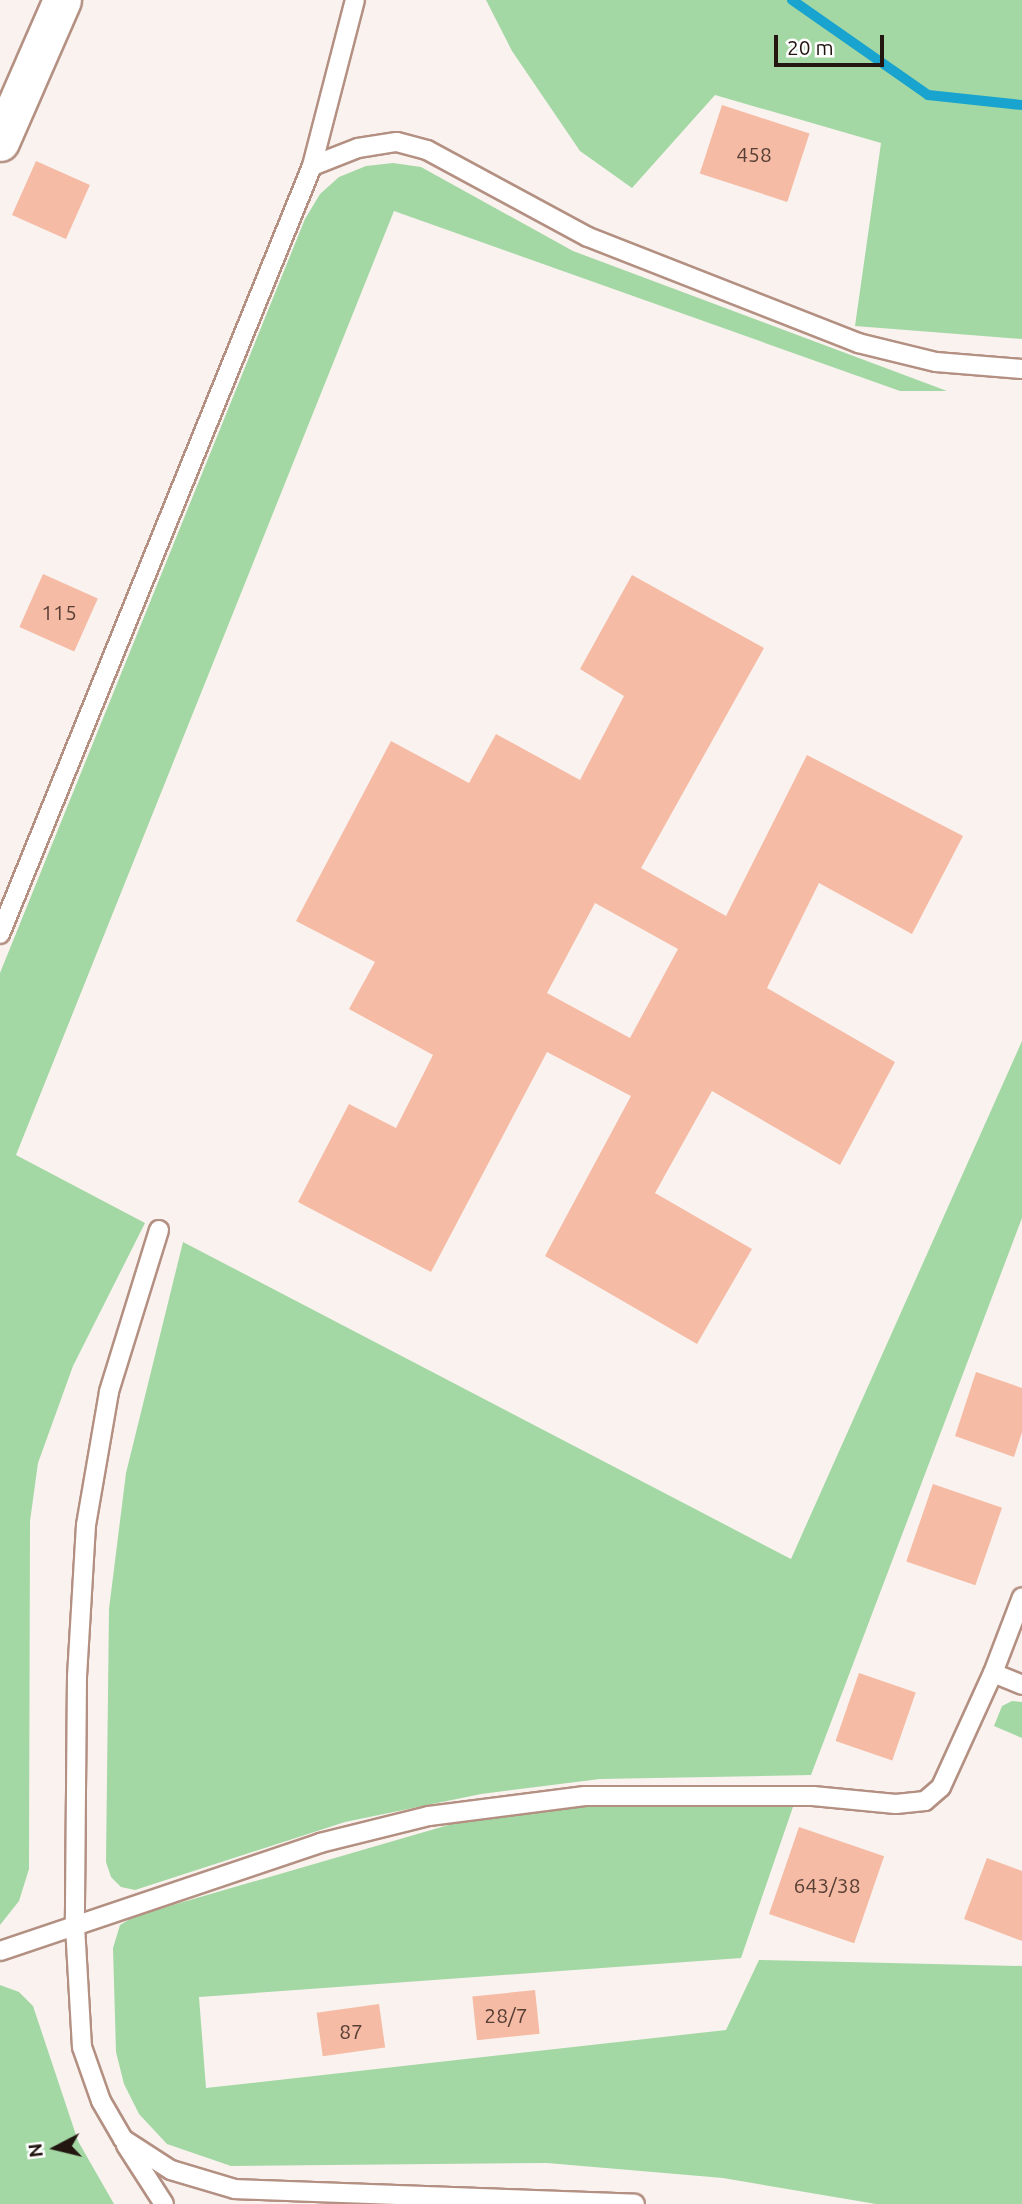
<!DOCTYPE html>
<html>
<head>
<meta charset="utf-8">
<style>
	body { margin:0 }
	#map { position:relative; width:1022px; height:2204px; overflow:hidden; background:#faf2ef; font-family:Ubuntu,sans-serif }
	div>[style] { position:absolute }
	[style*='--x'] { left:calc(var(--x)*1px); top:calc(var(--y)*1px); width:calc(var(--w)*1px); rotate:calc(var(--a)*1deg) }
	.green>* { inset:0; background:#a3d8a4 }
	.stream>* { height:10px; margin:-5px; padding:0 5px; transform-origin:5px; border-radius:5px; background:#19a3cf }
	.building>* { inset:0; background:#f5bba4; transform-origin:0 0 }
	.roads { filter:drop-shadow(2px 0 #b39082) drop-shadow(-2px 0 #b39082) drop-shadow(0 2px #b39082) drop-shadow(0 -2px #b39082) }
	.service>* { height:18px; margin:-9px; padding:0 9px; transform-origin:9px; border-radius:9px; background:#fff }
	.minor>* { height:37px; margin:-18.5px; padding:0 18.5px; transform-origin:18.5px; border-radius:18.5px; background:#fff }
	span { translate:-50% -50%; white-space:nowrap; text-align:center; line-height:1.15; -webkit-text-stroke:5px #fff; paint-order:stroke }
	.number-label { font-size:21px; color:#583f36 }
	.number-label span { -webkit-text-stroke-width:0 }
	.north { position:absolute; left:21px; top:2113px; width:70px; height:70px; -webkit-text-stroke:5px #fff; paint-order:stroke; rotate:263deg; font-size:19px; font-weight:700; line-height:28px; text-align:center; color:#231611 }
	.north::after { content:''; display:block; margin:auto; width:24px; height:32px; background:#231611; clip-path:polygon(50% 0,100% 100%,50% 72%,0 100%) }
	.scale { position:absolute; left:774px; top:35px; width:110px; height:32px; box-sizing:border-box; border:4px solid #231611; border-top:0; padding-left:9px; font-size:21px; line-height:24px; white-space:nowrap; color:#231611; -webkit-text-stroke:5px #fff; paint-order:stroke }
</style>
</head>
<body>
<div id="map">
	<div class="green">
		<div style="clip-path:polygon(486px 0,1022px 0,1022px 339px,855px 326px,881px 143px,715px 95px,632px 188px,580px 151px,512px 51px)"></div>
		<div style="clip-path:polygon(393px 163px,421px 167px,573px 251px,947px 391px,900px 391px,394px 211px,16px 1155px,145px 1223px,73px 1366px,38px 1463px,30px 1521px,29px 1869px,19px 1901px,0 1925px,0 973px,305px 219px,320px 194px,339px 177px,366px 166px)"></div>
		<div style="clip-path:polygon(1022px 1041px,1022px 1218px,811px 1775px,600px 1779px,481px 1794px,345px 1822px,135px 1890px,121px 1887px,111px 1877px,106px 1862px,109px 1609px,126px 1473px,183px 1242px,791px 1559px)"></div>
		<div style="clip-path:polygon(1012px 1701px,1022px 1702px,1022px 1738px,994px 1726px,1002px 1706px)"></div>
		<div style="clip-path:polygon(598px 1804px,794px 1804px,741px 1958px,199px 1997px,206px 2088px,726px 2030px,759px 1960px,1022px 1966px,1022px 2204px,876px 2204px,723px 2178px,547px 2163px,231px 2166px,167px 2144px,139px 2114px,124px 2084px,116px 2052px,113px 1948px,120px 1925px,135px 1916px,469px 1819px)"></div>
		<div style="clip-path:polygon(0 1985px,19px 1992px,33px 2006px,78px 2141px,114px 2204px,0 2204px)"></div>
	</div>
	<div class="stream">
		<div style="--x:792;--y:0;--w:166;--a:34.9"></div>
		<div style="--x:928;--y:95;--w:95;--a:6.1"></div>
	</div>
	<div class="building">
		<div style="left:722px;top:105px;width:92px;height:72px;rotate:18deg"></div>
		<div style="left:36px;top:161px;width:59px;height:59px;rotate:24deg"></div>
		<div style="left:43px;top:574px;width:60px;height:58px;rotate:24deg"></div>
		<div style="clip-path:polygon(evenodd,632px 575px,764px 648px,641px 868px,726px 916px,807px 755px,963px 836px,912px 934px,819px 883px,767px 988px,895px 1062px,840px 1165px,712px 1091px,655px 1193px,752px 1249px,697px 1344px,545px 1256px,631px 1096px,547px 1052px,431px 1272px,298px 1202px,349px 1104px,396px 1128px,433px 1055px,349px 1009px,375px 962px,296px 921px,391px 741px,469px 783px,496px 734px,580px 780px,624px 696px,580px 669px,632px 575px,595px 903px,678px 949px,630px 1038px,547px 993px,595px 903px)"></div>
		<div style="clip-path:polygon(976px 1372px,1022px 1388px,1022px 1432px,1014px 1457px,955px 1436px)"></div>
		<div style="left:933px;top:1484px;width:73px;height:82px;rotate:19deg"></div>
		<div style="left:859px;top:1673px;width:60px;height:72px;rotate:19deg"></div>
		<div style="left:799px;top:1827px;width:90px;height:92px;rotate:19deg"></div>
		<div style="clip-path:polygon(987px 1858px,1022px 1871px,1022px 1941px,964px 1919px)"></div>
		<div style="left:535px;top:1990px;width:44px;height:63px;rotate:84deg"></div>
		<div style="left:379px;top:2004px;width:44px;height:63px;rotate:82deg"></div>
	</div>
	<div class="roads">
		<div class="service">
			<div style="--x:312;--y:166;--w:49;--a:-21.4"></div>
			<div style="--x:358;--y:148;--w:39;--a:-9"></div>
			<div style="--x:397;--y:142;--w:31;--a:15"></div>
			<div style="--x:427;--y:150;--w:183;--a:28.4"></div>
			<div style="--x:588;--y:237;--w:290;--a:21.4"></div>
			<div style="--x:858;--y:343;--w:80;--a:13.7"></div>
			<div style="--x:936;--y:362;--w:86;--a:4.7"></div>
			<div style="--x:0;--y:934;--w:829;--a:-67.89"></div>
			<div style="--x:312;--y:166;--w:171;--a:-75.5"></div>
			<div style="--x:159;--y:1230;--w:170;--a:107.2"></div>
			<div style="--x:109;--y:1392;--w:135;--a:99.8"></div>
			<div style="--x:86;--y:1525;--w:151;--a:93.4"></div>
			<div style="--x:77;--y:1676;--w:250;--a:90.5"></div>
			<div style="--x:75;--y:1926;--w:121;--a:86.7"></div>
			<div style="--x:82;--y:2047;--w:57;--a:70.6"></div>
			<div style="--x:101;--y:2101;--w:44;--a:59.9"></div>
			<div style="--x:123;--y:2139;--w:57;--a:32.9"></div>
			<div style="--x:171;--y:2170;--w:67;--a:16.5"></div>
			<div style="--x:235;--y:2189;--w:400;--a:2.1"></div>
			<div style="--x:993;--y:1673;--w:81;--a:-69.1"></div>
			<div style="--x:0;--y:1951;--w:338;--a:-18.6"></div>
			<div style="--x:320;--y:1843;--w:112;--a:-13.9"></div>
			<div style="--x:429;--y:1816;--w:157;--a:-7.3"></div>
			<div style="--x:585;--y:1796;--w:228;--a:0"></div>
			<div style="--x:813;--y:1796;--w:83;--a:5.5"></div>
			<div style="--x:896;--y:1804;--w:29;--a:-6"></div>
			<div style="--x:925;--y:1801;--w:21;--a:-41"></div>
			<div style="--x:941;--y:1787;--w:125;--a:-65.5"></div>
			<div style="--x:993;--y:1673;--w:31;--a:22"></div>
			<div style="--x:126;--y:2145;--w:70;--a:57.2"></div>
		</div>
		<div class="minor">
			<div style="--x:0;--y:142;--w:155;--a:-66.4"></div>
		</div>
	</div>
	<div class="number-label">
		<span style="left:754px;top:154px">458</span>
		<span style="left:59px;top:612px">115</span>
		<span style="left:827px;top:1885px">643/38</span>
		<span style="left:506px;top:2015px">28/7</span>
		<span style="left:351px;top:2031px">87</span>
	</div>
	<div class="north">N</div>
	<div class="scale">20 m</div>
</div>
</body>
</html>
